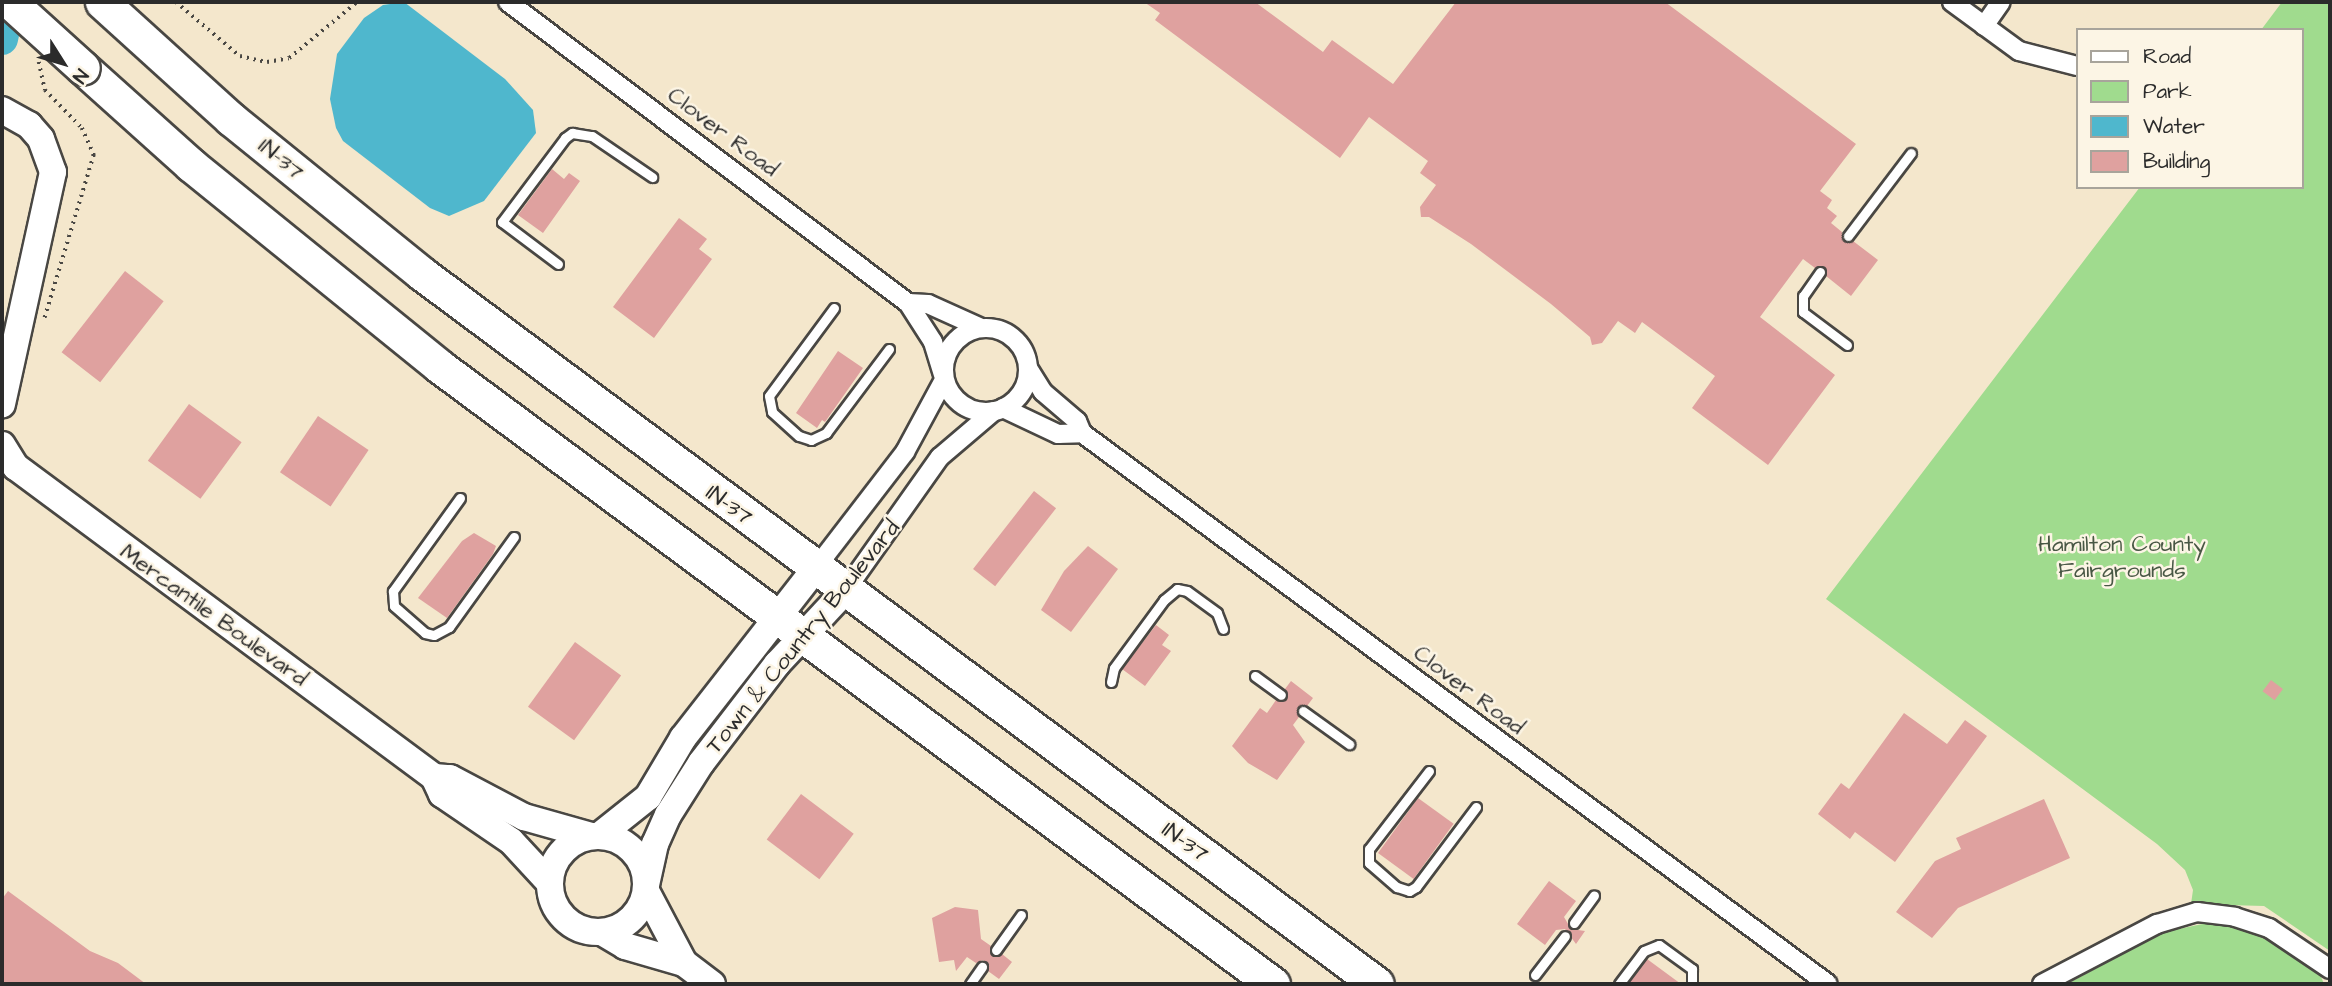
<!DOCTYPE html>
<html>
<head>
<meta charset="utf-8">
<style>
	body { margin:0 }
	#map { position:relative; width:2332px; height:986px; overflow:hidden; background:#f4e7cc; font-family:"Architects Daughter",sans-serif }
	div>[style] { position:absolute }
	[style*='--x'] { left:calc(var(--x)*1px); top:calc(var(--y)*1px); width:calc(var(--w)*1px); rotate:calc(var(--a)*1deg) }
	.green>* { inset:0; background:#a0db8e }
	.water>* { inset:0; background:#4fb7cd }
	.river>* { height:32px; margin:-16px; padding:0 16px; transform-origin:16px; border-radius:16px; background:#4fb7cd }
	.building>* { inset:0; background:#dfa19f; transform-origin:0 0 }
	.path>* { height:3.5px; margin-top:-1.75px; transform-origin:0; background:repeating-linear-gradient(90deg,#494743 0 2px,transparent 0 7px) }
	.roads { filter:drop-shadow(2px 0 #494743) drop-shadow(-2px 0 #494743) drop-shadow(0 2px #494743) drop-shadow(0 -2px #494743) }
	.lane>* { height:9px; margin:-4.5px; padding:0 4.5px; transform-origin:4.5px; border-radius:4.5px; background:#fff }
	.street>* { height:18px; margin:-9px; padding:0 9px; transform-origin:9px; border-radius:9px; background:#fff }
	.street>.ring { margin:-9px; padding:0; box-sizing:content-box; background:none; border:18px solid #fff; border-radius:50% }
	.secondary>* { height:26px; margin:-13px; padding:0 13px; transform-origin:13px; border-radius:13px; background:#fff }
	.secondary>.ring { margin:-13px; padding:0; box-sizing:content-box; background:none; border:26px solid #fff; border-radius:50% }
	.highway>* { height:33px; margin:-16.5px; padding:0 16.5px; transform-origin:16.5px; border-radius:16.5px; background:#fff }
	.bridges { filter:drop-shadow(2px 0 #494743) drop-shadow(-2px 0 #494743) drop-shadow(0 2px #494743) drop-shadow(0 -2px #494743) }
	.highway-bridge>* { height:33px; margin:-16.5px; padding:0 16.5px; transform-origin:16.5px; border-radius:16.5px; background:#fff }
	span { translate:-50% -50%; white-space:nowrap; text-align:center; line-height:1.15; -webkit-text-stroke:5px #fcf5e5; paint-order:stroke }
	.street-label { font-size:23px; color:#2b2b2b }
	.park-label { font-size:23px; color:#485744 }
	.frame { position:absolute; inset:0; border:4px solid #2b2b2b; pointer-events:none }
	.legend { position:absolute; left:2076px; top:28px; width:228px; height:161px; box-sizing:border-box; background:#fcf5e5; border:2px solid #a8a49b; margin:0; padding:9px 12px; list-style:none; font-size:21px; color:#2b2b2b }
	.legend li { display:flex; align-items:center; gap:14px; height:35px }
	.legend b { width:35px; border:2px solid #a8a49b }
	.north { position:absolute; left:28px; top:28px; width:70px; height:70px; -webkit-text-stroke:5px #fcf5e5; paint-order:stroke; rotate:127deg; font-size:19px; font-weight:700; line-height:28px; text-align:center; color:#2b2b2b }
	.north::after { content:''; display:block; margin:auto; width:24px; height:32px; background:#2b2b2b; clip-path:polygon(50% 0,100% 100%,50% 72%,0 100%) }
</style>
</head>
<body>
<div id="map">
	<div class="green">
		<div style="clip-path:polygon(2282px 2px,2330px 2px,2330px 951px,2264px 906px,2191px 904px,2193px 890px,2185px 870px,2157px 844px,1826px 599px,2140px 187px,2302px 187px,2302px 30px,2261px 30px)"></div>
		<div style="clip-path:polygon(2217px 921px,2259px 929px,2317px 967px,2324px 984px,2067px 984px,2164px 932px)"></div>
	</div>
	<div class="water">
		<div style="clip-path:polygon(404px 2px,505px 79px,533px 110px,536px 133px,484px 201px,449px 216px,430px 208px,343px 141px,336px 128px,330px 99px,337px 54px,364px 18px,383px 5px)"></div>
	</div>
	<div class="river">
		<div style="--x:2;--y:39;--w:38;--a:-78"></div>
	</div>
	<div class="building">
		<div style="clip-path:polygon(1144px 2px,1255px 2px,1323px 52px,1332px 40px,1393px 84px,1456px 2px,1665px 2px,1856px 144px,1820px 191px,1832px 200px,1827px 208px,1837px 216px,1831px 223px,1842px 232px,1843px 241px,1853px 241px,1878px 260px,1851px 296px,1826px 276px,1825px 267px,1815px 268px,1803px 259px,1760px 317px,1835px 375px,1768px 465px,1692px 408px,1715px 376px,1642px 322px,1635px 333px,1618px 321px,1602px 343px,1592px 345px,1590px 337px,1551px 304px,1471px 244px,1429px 217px,1421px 217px,1420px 207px,1436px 185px,1420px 173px,1428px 161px,1369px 117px,1340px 158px,1155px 20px,1160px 13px)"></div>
		<div style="clip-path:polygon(552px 169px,564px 179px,569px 173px,580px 181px,543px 233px,518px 215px)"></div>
		<div style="clip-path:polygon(679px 218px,707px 239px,699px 249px,712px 259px,654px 338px,613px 307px)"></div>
		<div style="left:125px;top:271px;width:49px;height:103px;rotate:38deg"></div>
		<div style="clip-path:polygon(838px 351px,863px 368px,825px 422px,822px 420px,817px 428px,796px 413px)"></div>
		<div style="left:189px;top:404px;width:65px;height:70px;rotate:36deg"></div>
		<div style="left:318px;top:416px;width:61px;height:68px;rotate:34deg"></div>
		<div style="left:1034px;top:491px;width:28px;height:99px;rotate:38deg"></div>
		<div style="clip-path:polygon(474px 533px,496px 546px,493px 554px,447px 618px,418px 598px,462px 541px)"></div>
		<div style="clip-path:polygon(1088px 546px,1118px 569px,1071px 632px,1041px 610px,1064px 571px)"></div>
		<div style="clip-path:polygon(1156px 625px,1169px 635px,1162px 645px,1171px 651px,1145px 686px,1122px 669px)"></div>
		<div style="left:575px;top:642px;width:57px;height:80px;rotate:36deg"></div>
		<div style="left:2271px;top:680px;width:15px;height:14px;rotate:37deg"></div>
		<div style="clip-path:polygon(1291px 681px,1313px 698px,1307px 706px,1297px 708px,1299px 717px,1293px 725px,1305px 742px,1277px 780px,1248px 763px,1232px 746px,1260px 708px,1267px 713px,1276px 700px,1286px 700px,1285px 689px)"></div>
		<div style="clip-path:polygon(1904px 713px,1947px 744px,1965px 720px,1987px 736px,1895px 862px,1855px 832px,1850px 839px,1818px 814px,1841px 783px,1849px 789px)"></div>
		<div style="left:801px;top:794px;width:66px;height:57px;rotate:37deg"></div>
		<div style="left:1418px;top:798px;width:44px;height:68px;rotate:36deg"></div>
		<div style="clip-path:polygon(2044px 799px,2070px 858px,1958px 908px,1932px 938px,1896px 912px,1935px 861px,1961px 849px,1956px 838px)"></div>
		<div style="clip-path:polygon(1549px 881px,1576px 901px,1564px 917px,1571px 929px,1585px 931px,1576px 944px,1565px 929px,1556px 930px,1545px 945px,1517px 924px)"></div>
		<div style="clip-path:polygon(8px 891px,90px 951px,118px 963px,146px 984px,2px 984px,2px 899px)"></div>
		<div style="clip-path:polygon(955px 907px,978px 910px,981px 939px,991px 946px,990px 953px,1002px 954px,1012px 962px,999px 979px,988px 971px,983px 960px,976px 963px,967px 957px,956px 971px,954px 960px,939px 962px,932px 918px)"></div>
		<div style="clip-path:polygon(1647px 959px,1681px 984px,1628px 984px)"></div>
	</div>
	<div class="path">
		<div style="--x:176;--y:2;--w:84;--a:40.2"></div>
		<div style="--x:240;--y:56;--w:28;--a:13"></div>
		<div style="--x:267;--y:62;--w:22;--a:-10"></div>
		<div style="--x:289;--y:58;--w:88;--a:-39.5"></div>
		<div style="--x:39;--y:62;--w:29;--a:78"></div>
		<div style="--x:45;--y:90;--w:53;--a:45.8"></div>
		<div style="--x:82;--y:128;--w:30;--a:66"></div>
		<div style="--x:94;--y:155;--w:173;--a:106.8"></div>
	</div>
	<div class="roads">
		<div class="lane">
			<div style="--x:1848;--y:236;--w:104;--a:-52.8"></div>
			<div style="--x:558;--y:264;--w:70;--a:-143.1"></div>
			<div style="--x:502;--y:222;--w:105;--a:-53.1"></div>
			<div style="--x:565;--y:138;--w:9;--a:-36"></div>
			<div style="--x:572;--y:133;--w:20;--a:9"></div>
			<div style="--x:592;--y:136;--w:73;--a:34.3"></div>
			<div style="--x:1820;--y:272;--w:29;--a:125"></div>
			<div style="--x:1803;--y:296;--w:16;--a:90"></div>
			<div style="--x:1803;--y:312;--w:55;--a:36.9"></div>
			<div style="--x:834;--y:308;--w:109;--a:126.5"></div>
			<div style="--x:769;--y:396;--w:16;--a:79"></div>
			<div style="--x:772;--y:412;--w:36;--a:42"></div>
			<div style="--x:799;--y:436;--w:13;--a:18"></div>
			<div style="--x:811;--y:440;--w:17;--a:-25"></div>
			<div style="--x:826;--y:433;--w:105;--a:-53.1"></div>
			<div style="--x:460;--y:498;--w:115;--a:125.8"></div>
			<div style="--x:393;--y:591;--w:15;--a:86"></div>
			<div style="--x:394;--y:606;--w:41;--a:41.1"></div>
			<div style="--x:425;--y:633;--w:9;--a:13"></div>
			<div style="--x:434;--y:635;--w:17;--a:-28"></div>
			<div style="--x:449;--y:627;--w:111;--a:-54.2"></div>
			<div style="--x:1255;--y:676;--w:32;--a:36"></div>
			<div style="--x:1111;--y:682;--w:14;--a:-78"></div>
			<div style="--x:1114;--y:668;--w:84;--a:-53.7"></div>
			<div style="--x:1164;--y:600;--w:17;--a:-40"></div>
			<div style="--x:1177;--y:589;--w:10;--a:11"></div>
			<div style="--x:1187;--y:591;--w:37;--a:36"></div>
			<div style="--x:1217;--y:613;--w:17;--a:69"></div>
			<div style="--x:1303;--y:711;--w:57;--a:35.7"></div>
			<div style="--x:1429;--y:771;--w:98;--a:127.6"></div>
			<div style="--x:1369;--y:849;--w:14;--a:90"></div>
			<div style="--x:1369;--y:863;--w:37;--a:41"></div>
			<div style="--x:1397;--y:887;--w:13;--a:18"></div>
			<div style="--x:1409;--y:891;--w:8;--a:-30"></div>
			<div style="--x:1416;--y:887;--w:100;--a:-53.1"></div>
			<div style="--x:1574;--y:923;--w:34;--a:-54"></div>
			<div style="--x:996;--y:950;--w:43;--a:-54.5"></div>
			<div style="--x:1535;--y:975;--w:49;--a:-52.4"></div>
			<div style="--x:970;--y:984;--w:21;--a:-55"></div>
			<div style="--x:1619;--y:984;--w:41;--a:-52.9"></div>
			<div style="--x:1644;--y:951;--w:16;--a:-22"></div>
			<div style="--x:1659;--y:945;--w:41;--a:36"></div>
			<div style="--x:1692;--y:969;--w:15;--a:90"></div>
		</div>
		<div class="street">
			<div style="--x:508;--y:2;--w:501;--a:36.96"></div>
			<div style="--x:908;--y:303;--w:46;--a:57.3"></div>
			<div style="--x:933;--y:342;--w:34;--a:73"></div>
			<div style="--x:1952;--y:2;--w:83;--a:36.2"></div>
			<div style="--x:2019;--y:51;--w:60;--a:14.5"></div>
			<div style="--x:1984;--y:26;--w:29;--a:-55"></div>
			<div style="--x:908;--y:303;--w:20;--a:3"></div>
			<div style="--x:928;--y:304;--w:56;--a:24.3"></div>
			<div class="ring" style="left:944px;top:328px;width:66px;height:66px"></div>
			<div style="--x:1028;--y:368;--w:28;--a:58"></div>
			<div style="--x:1043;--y:392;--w:45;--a:40.5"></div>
			<div style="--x:1077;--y:421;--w:13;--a:67"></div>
			<div style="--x:1082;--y:433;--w:927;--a:36.45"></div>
			<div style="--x:1003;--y:408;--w:61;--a:25.3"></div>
			<div style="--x:1058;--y:434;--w:24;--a:-2"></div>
			<div style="--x:815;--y:569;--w:148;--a:-52.4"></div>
			<div style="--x:905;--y:452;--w:82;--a:-61.6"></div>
			<div style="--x:845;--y:591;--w:164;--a:-54.7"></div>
			<div style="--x:940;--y:457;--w:71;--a:-40.4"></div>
			<div style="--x:2042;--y:984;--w:130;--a:-27.6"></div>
			<div style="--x:2157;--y:924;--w:42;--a:-16.7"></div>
			<div style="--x:2197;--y:912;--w:38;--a:7"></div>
			<div style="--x:2235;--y:917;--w:36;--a:18"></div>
			<div style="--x:2269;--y:928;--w:73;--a:33.9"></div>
		</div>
		<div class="secondary">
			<div style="--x:2;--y:110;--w:31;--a:29"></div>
			<div style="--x:29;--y:125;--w:18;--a:49"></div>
			<div style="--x:41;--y:139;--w:35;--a:70"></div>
			<div style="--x:53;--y:172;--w:238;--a:102.4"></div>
			<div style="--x:2;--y:445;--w:26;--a:58"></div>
			<div style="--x:16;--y:467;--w:520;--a:36.56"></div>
			<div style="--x:434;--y:777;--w:16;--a:4"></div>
			<div style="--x:450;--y:778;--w:84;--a:27.8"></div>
			<div style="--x:524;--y:817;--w:70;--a:15.8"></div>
			<div style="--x:434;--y:777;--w:19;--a:65"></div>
			<div style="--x:442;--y:794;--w:83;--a:34.3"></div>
			<div style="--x:511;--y:841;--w:56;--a:47.2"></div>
			<div class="ring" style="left:550px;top:836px;width:70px;height:70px"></div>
			<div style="--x:599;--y:836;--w:63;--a:-38.5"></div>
			<div style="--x:648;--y:797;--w:69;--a:-59.3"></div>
			<div style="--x:683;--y:738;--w:214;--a:-52"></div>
			<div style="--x:646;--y:885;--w:42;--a:-77.6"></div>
			<div style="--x:655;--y:844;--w:32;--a:-66"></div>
			<div style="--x:668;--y:815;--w:62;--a:-57.6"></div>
			<div style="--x:701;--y:763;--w:125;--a:-52.5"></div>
			<div style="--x:777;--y:664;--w:100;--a:-47"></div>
			<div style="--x:646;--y:891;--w:81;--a:62.2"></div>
			<div style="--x:602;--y:932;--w:27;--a:31"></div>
			<div style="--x:625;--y:946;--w:61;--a:16.1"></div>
			<div style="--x:684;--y:963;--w:35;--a:37"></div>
		</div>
		<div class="highway">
			<div style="--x:102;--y:2;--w:174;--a:42.2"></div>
			<div style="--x:231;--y:119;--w:245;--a:39"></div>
			<div style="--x:421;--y:273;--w:1191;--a:36.64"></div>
			<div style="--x:83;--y:68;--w:145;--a:41.9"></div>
			<div style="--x:191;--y:165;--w:319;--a:39"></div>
			<div style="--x:439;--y:366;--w:1038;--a:36.54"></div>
		</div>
	</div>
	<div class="bridges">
		<div class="highway-bridge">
			<div style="--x:10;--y:2;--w:98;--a:42.1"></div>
		</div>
	</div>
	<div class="street-label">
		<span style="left:723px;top:132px;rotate:37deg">Clover Road</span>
		<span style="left:281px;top:159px;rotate:39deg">IN-37</span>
		<span style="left:729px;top:505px;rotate:36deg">IN-37</span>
		<span style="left:214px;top:615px;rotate:36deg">Mercantile Boulevard</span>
		<span style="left:803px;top:637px;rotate:-51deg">Town &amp; Country Boulevard</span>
		<span style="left:1469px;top:690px;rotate:37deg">Clover Road</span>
		<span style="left:1185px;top:842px;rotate:36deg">IN-37</span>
	</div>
	<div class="park-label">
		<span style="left:2122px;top:557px">Hamilton County<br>Fairgrounds</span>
	</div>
	<div class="frame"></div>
	<ul class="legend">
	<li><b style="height:9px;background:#fff"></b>Road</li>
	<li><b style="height:19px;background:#a0db8e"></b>Park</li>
	<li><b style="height:19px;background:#4fb7cd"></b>Water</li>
	<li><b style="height:19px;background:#dfa19f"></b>Building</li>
	</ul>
	<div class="north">N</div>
</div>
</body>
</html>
